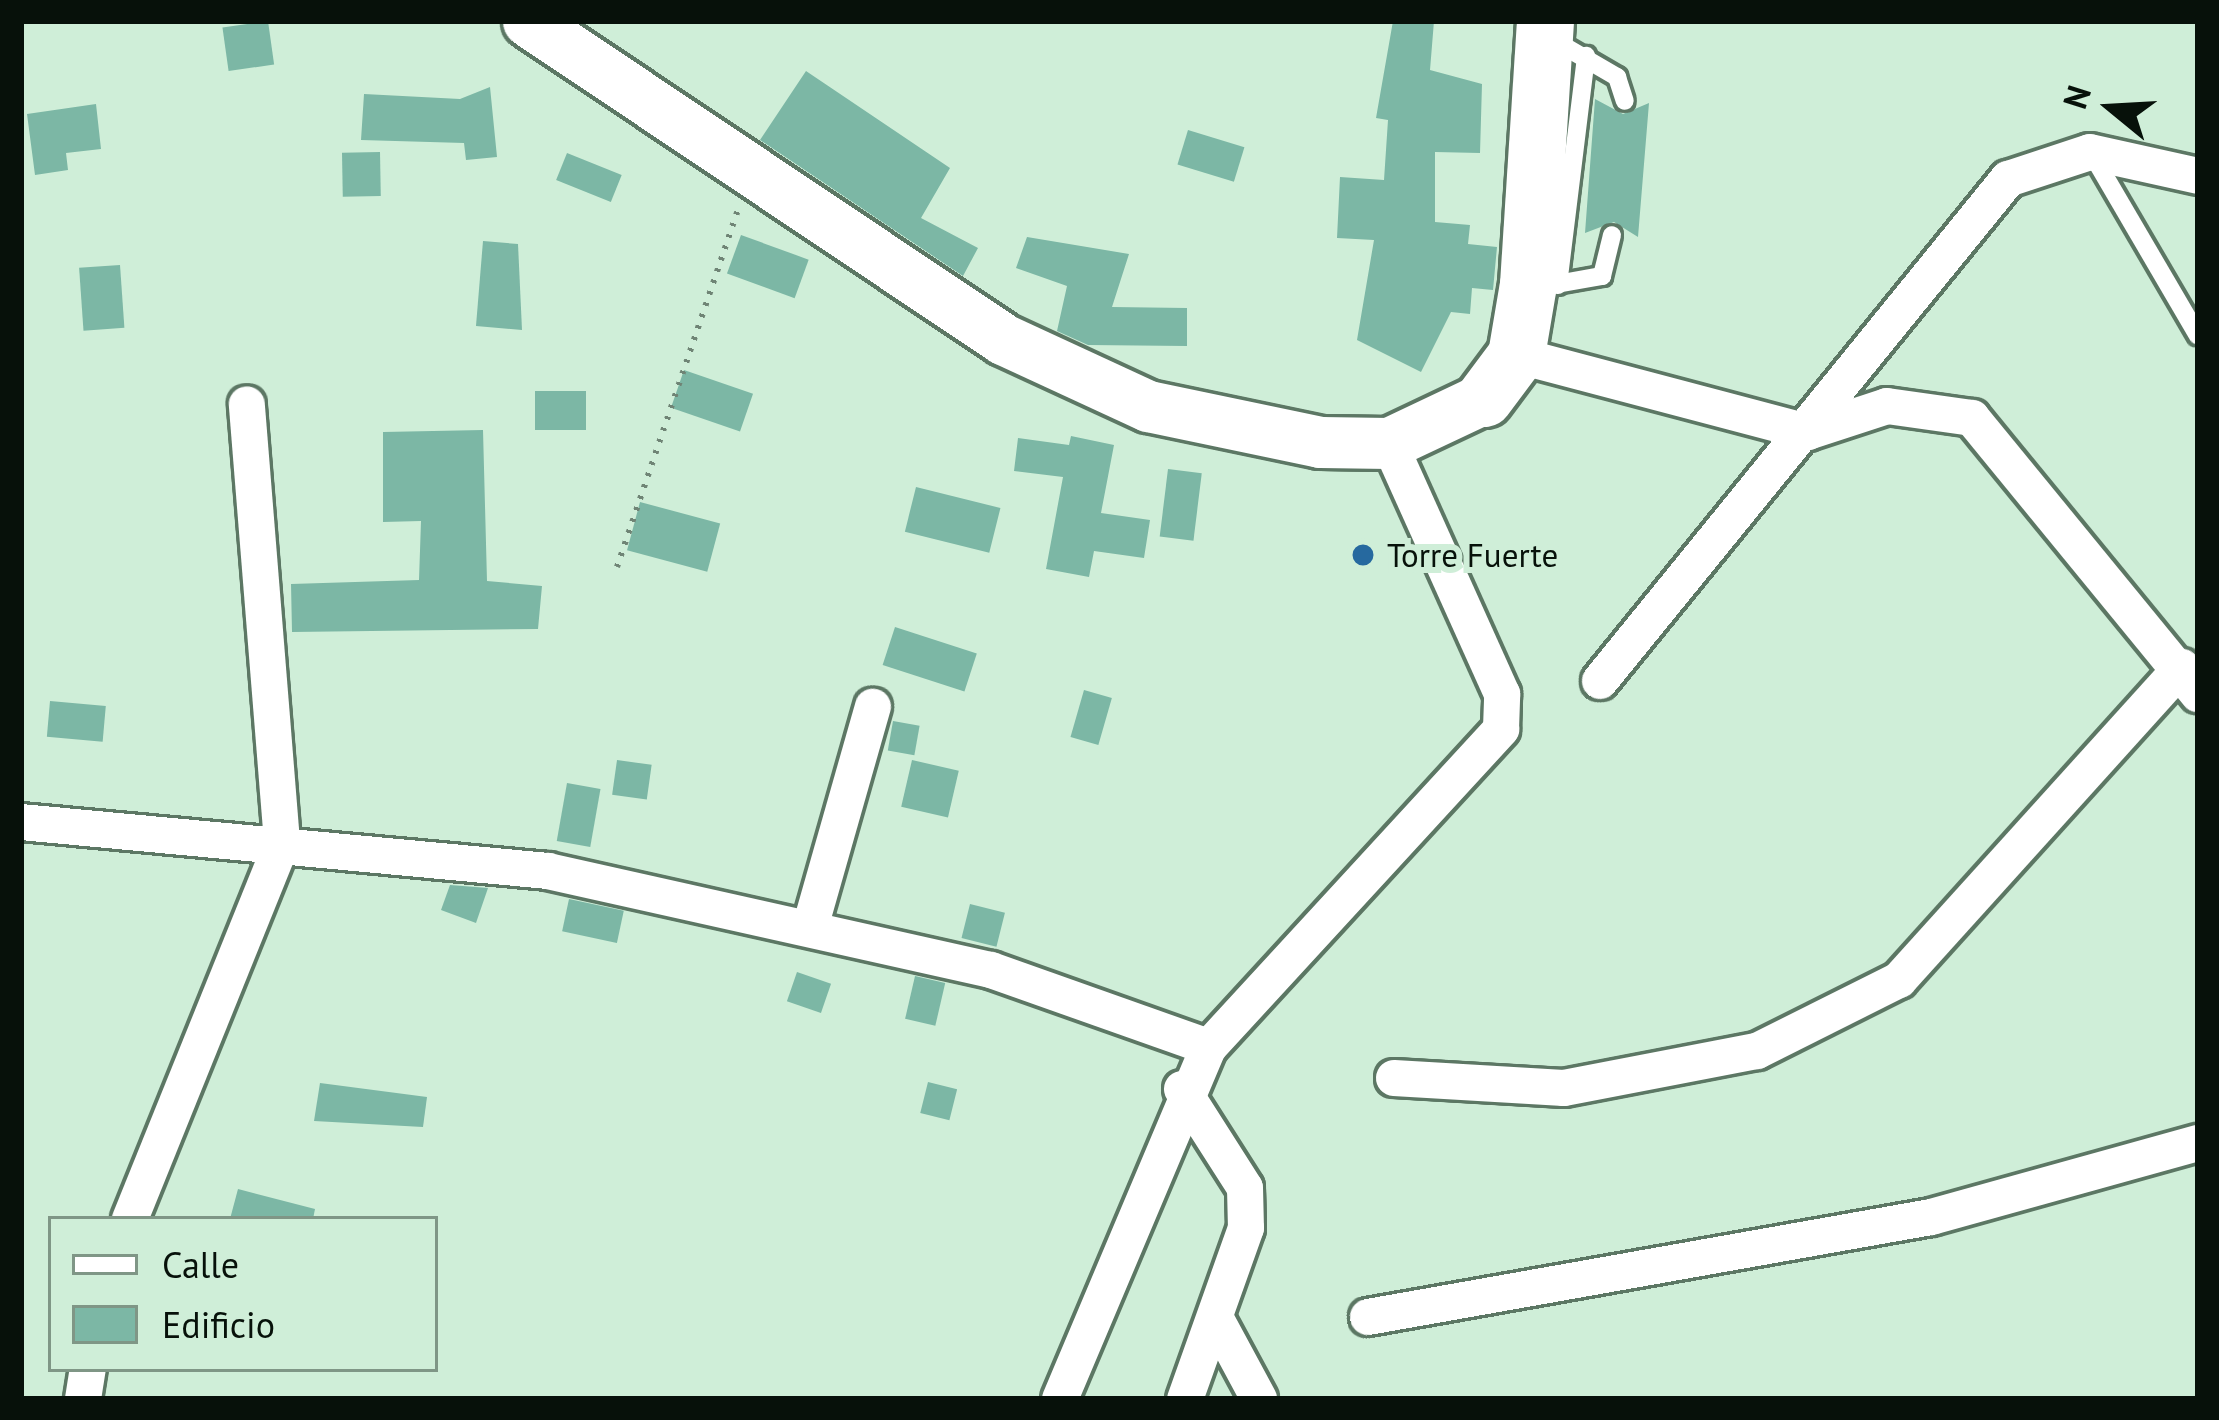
<!DOCTYPE html>
<html>
<head>
<meta charset="utf-8">
<style>
	body { margin:0 }
	#map { position:relative; width:2219px; height:1420px; overflow:hidden; background:#cfeed8; font-family:"PT Sans",sans-serif }
	div>[style] { position:absolute }
	[style*='--x'] { left:calc(var(--x)*1px); top:calc(var(--y)*1px); width:calc(var(--w)*1px); rotate:calc(var(--a)*1deg) }
	.building>* { inset:0; background:#7cb7a5; transform-origin:0 0 }
	.path>* { height:6px; margin-top:-3px; transform-origin:0; background:repeating-linear-gradient(90deg,#6f8475 0 3px,transparent 0 12px) }
	.roads { filter:drop-shadow(3px 0 #5c7764) drop-shadow(-3px 0 #5c7764) drop-shadow(0 3px #5c7764) drop-shadow(0 -3px #5c7764) }
	.service>* { height:18px; margin:-9px; padding:0 9px; transform-origin:9px; border-radius:9px; background:#fff }
	.minor>* { height:36px; margin:-18px; padding:0 18px; transform-origin:18px; border-radius:18px; background:#fff }
	.secondary>* { height:51px; margin:-25.5px; padding:0 25.5px; transform-origin:25.5px; border-radius:25.5px; background:#fff }
	.primary>* { height:57px; margin:-28.5px; padding:0 28.5px; transform-origin:28.5px; border-radius:28.5px; background:#fff }
	.dots>* { width:33px; height:33px; translate:-50% -50%; box-sizing:border-box; border:6px solid #cfeed8; border-radius:50% }
	span { translate:-50% -50%; white-space:nowrap; text-align:center; line-height:1.15; -webkit-text-stroke:12px #cfeed8; paint-order:stroke }
	.poi-label { font-size:33px; color:#07110a }
	.left { translate:0 -50%; text-align:left }
	.frame { position:absolute; inset:0; border:24px solid #07110a; pointer-events:none }
	.legend { position:absolute; left:48px; top:1216px; width:390px; height:156px; box-sizing:border-box; background:#cfeed8; border:3px solid #7f9686; margin:0; padding:15px 21px; list-style:none; font-size:36px; color:#07110a }
	.legend li { display:flex; align-items:center; gap:24px; height:60px }
	.legend b { width:60px; border:3px solid #7f9686 }
	.north { position:absolute; left:2051px; top:48px; width:120px; height:120px; -webkit-text-stroke:9px #cfeed8; paint-order:stroke; rotate:288deg; font-size:33px; font-weight:700; line-height:48px; text-align:center; color:#07110a }
	.north::after { content:''; display:block; margin:auto; width:42px; height:54px; background:#07110a; clip-path:polygon(50% 0,100% 100%,50% 72%,0 100%) }
</style>
</head>
<body>
<div id="map">
	<div class="building">
		<div style="left:268px;top:21px;width:44px;height:46px;rotate:82deg"></div>
		<div style="clip-path:polygon(1393px 21px,1434px 21px,1430px 70px,1482px 84px,1480px 153px,1435px 152px,1435px 222px,1470px 225px,1468px 244px,1497px 247px,1493px 290px,1472px 288px,1470px 314px,1451px 312px,1421px 372px,1357px 340px,1374px 240px,1337px 238px,1340px 177px,1384px 180px,1388px 120px,1376px 118px)"></div>
		<div style="clip-path:polygon(806px 71px,950px 168px,921px 218px,978px 248px,963px 276px,760px 140px)"></div>
		<div style="clip-path:polygon(490px 87px,497px 157px,466px 160px,464px 143px,361px 140px,364px 94px,460px 99px)"></div>
		<div style="clip-path:polygon(1595px 99px,1623px 114px,1649px 103px,1638px 237px,1614px 222px,1585px 233px)"></div>
		<div style="clip-path:polygon(96px 104px,101px 149px,66px 153px,68px 170px,35px 175px,27px 114px)"></div>
		<div style="left:1188px;top:130px;width:59px;height:36px;rotate:17deg"></div>
		<div style="left:380px;top:152px;width:44px;height:38px;rotate:89deg"></div>
		<div style="left:567px;top:153px;width:59px;height:29px;rotate:22deg"></div>
		<div style="left:741px;top:235px;width:72px;height:41px;rotate:20deg"></div>
		<div style="clip-path:polygon(1027px 237px,1129px 254px,1112px 307px,1187px 308px,1187px 346px,1088px 345px,1057px 331px,1067px 286px,1016px 268px)"></div>
		<div style="clip-path:polygon(483px 241px,518px 244px,522px 330px,476px 326px)"></div>
		<div style="left:120px;top:265px;width:63px;height:41px;rotate:86deg"></div>
		<div style="left:684px;top:370px;width:73px;height:40px;rotate:19deg"></div>
		<div style="left:535px;top:391px;width:51px;height:39px"></div>
		<div style="clip-path:polygon(483px 430px,487px 581px,542px 586px,538px 629px,292px 632px,291px 584px,419px 580px,421px 521px,383px 522px,383px 432px)"></div>
		<div style="clip-path:polygon(1071px 436px,1114px 445px,1101px 513px,1150px 520px,1144px 558px,1094px 551px,1089px 577px,1046px 569px,1063px 477px,1014px 471px,1018px 438px,1069px 445px)"></div>
		<div style="left:1168px;top:469px;width:34px;height:68px;rotate:7deg"></div>
		<div style="left:916px;top:487px;width:87px;height:46px;rotate:14deg"></div>
		<div style="left:640px;top:502px;width:83px;height:50px;rotate:15deg"></div>
		<div style="left:895px;top:627px;width:86px;height:40px;rotate:18deg"></div>
		<div style="left:1084px;top:690px;width:29px;height:49px;rotate:16deg"></div>
		<div style="left:50px;top:701px;width:56px;height:36px;rotate:5deg"></div>
		<div style="left:893px;top:721px;width:27px;height:30px;rotate:10deg"></div>
		<div style="left:617px;top:760px;width:35px;height:35px;rotate:8deg"></div>
		<div style="left:912px;top:760px;width:48px;height:48px;rotate:13deg"></div>
		<div style="left:567px;top:783px;width:34px;height:59px;rotate:10deg"></div>
		<div style="clip-path:polygon(450px 885px,488px 888px,476px 923px,441px 910px)"></div>
		<div style="left:569px;top:899px;width:56px;height:33px;rotate:12deg"></div>
		<div style="left:970px;top:904px;width:36px;height:35px;rotate:14deg"></div>
		<div style="left:797px;top:972px;width:36px;height:31px;rotate:19deg"></div>
		<div style="left:915px;top:976px;width:31px;height:44px;rotate:13deg"></div>
		<div style="left:928px;top:1082px;width:30px;height:32px;rotate:14deg"></div>
		<div style="clip-path:polygon(320px 1083px,427px 1097px,423px 1127px,314px 1121px)"></div>
		<div style="clip-path:polygon(238px 1189px,315px 1209px,313px 1219px,230px 1219px)"></div>
	</div>
	<div class="path">
		<div style="--x:617;--y:567;--w:378;--a:-71.3"></div>
	</div>
	<div class="roads">
		<div class="service">
			<div style="--x:1550;--y:38;--w:78;--a:30.2"></div>
			<div style="--x:1617;--y:77;--w:25;--a:72"></div>
			<div style="--x:2093;--y:156;--w:208;--a:59.7"></div>
			<div style="--x:1551;--y:285;--w:52;--a:-10"></div>
			<div style="--x:1602;--y:276;--w:42;--a:-76.3"></div>
			<div style="--x:1558;--y:285;--w:231;--a:-83"></div>
		</div>
		<div class="minor">
			<div style="--x:1516;--y:355;--w:302;--a:14.8"></div>
			<div style="--x:1808;--y:432;--w:83;--a:-18.2"></div>
			<div style="--x:1887;--y:406;--w:86;--a:8"></div>
			<div style="--x:1972;--y:418;--w:357;--a:50.7"></div>
			<div style="--x:1600;--y:681;--w:647;--a:-50.9"></div>
			<div style="--x:2008;--y:179;--w:86;--a:-18.2"></div>
			<div style="--x:2090;--y:152;--w:111;--a:12.5"></div>
			<div style="--x:21;--y:822;--w:529;--a:5.31"></div>
			<div style="--x:548;--y:871;--w:454;--a:12.6"></div>
			<div style="--x:991;--y:970;--w:231;--a:19.5"></div>
			<div style="--x:811;--y:924;--w:226;--a:-74.1"></div>
			<div style="--x:1394;--y:1078;--w:170;--a:3.4"></div>
			<div style="--x:1564;--y:1088;--w:197;--a:-10.9"></div>
			<div style="--x:1757;--y:1051;--w:159;--a:-26.6"></div>
			<div style="--x:1899;--y:980;--w:422;--a:-47.9"></div>
			<div style="--x:1182;--y:1089;--w:117;--a:57.5"></div>
			<div style="--x:1245;--y:1188;--w:40;--a:88.6"></div>
			<div style="--x:1246;--y:1228;--w:182;--a:109.6"></div>
			<div style="--x:130;--y:1219;--w:406;--a:-68"></div>
			<div style="--x:282;--y:842;--w:439;--a:-94.6"></div>
			<div style="--x:1368;--y:1317;--w:572;--a:-10.07"></div>
			<div style="--x:1931;--y:1217;--w:277;--a:-15.5"></div>
			<div style="--x:1216;--y:1319;--w:91;--a:61.7"></div>
			<div style="--x:83;--y:1399;--w:30;--a:-81"></div>
			<div style="--x:1060;--y:1399;--w:382;--a:-67.1"></div>
			<div style="--x:1209;--y:1047;--w:432;--a:-47.4"></div>
			<div style="--x:1501;--y:729;--w:35;--a:-88"></div>
			<div style="--x:1502;--y:694;--w:275;--a:-114.2"></div>
		</div>
		<div class="secondary">
			<div style="--x:528;--y:21;--w:572;--a:33.8"></div>
			<div style="--x:1003;--y:339;--w:160;--a:24.8"></div>
			<div style="--x:1148;--y:406;--w:176;--a:11.8"></div>
			<div style="--x:1320;--y:442;--w:69;--a:0.8"></div>
			<div style="--x:1389;--y:443;--w:105;--a:-25.3"></div>
		</div>
		<div class="primary">
			<div style="--x:1484;--y:398;--w:54;--a:-53.3"></div>
			<div style="--x:1516;--y:355;--w:72;--a:-80.4"></div>
			<div style="--x:1528;--y:284;--w:264;--a:-86.3"></div>
		</div>
	</div>
	<div class="dots">
		<div style="left:1363px;top:555px;background:#26699f"></div>
	</div>
	<div class="poi-label">
		<span class="left" style="left:1387px;top:555px">Torre Fuerte</span>
	</div>
	<div class="frame"></div>
	<ul class="legend">
	<li><b style="height:15px;background:#fff"></b>Calle</li>
	<li><b style="height:33px;background:#7cb7a5"></b>Edificio</li>
	</ul>
	<div class="north">N</div>
</div>
</body>
</html>
